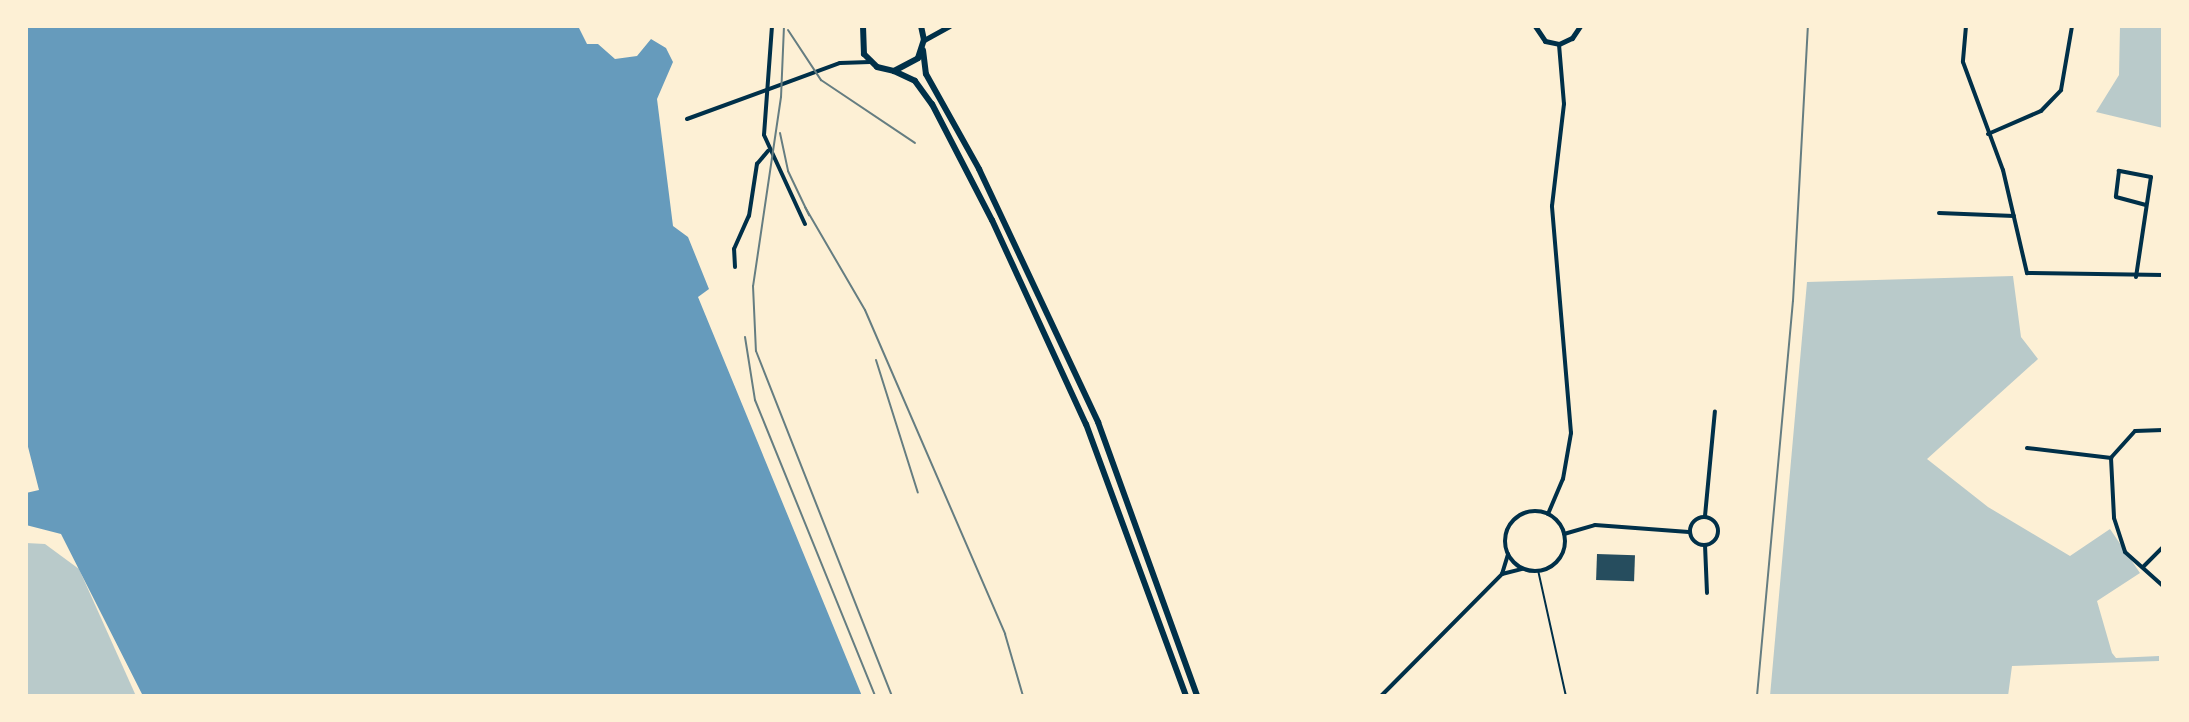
<!DOCTYPE html>
<html>
<head>
<meta charset="utf-8">
<style>
	body { margin:0 }
	#map { position:relative; width:2189px; height:722px; overflow:hidden; background:#fdf0d5; font-family:"Zilla Slab",serif }
	div>[style] { position:absolute }
	[style*='--x'] { left:calc(var(--x)*1px); top:calc(var(--y)*1px); width:calc(var(--w)*1px); rotate:calc(var(--a)*1deg) }
	.green>* { inset:0; background:#b9caca }
	.water>* { inset:0; background:#669bbc }
	.building>* { inset:0; background:#264d5e; transform-origin:0 0 }
	.service>* { height:2px; margin:-1px; padding:0 1px; transform-origin:1px; border-radius:1px; background:#003049 }
	.minor>* { height:4px; margin:-2px; padding:0 2px; transform-origin:2px; border-radius:2px; background:#003049 }
	.minor>.ring { margin:-2px; padding:0; box-sizing:content-box; background:none; border:4px solid #003049; border-radius:50% }
	.tertiary>* { height:5px; margin:-2.5px; padding:0 2.5px; transform-origin:2.5px; border-radius:2.5px; background:#003049 }
	.secondary>* { height:6px; margin:-3px; padding:0 3px; transform-origin:3px; border-radius:3px; background:#003049 }
	.rail>* { height:2px; margin:-1px; padding:0 1px; transform-origin:1px; border-radius:1px; background:#657d81 }
	span { translate:-50% -50%; white-space:nowrap; text-align:center; line-height:1.15; -webkit-text-stroke:8px #fdf0d5; paint-order:stroke }
	.frame { position:absolute; inset:0; border:28px solid #fdf0d5; pointer-events:none }
</style>
</head>
<body>
<div id="map">
	<div class="green">
		<div style="clip-path:polygon(2120px 26px,2163px 26px,2163px 128px,2096px 112px,2119px 75px)"></div>
		<div style="clip-path:polygon(2013px 276px,2021px 337px,2038px 359px,1927px 459px,1988px 507px,2070px 556px,2110px 529px,2140px 573px,2097px 601px,2112px 653px,2116px 658px,2159px 656px,2159px 661px,2012px 666px,2008px 696px,1770px 696px,1807px 282px)"></div>
		<div style="clip-path:polygon(26px 543px,45px 544px,79px 569px,136px 696px,26px 696px)"></div>
	</div>
	<div class="water">
		<div style="clip-path:polygon(26px 26px,578px 26px,587px 44px,598px 44px,615px 59px,637px 56px,651px 39px,666px 48px,673px 62px,657px 99px,673px 226px,688px 237px,709px 289px,698px 297px,862px 696px,143px 696px,61px 534px,26px 525px,26px 493px,39px 490px,26px 439px)"></div>
	</div>
	<div class="building">
		<div style="left:1597px;top:554px;width:38px;height:26px;rotate:2deg"></div>
	</div>
	<div class="service">
		<div style="--x:1538;--y:570;--w:129;--a:77.5"></div>
	</div>
	<div class="minor">
		<div style="--x:772;--y:26;--w:109;--a:94.2"></div>
		<div style="--x:764;--y:135;--w:98;--a:65.3"></div>
		<div style="--x:1966;--y:26;--w:36;--a:95"></div>
		<div style="--x:1963;--y:62;--w:115;--a:69.7"></div>
		<div style="--x:2003;--y:170;--w:106;--a:76.9"></div>
		<div style="--x:2027;--y:273;--w:136;--a:0.8"></div>
		<div style="--x:687;--y:119;--w:163;--a:-20.1"></div>
		<div style="--x:840;--y:63;--w:30;--a:-2"></div>
		<div style="--x:1988;--y:134;--w:58;--a:-23.5"></div>
		<div style="--x:2041;--y:111;--w:29;--a:-46"></div>
		<div style="--x:2061;--y:90;--w:65;--a:-80.2"></div>
		<div style="--x:1939;--y:213;--w:75;--a:2.3"></div>
		<div style="--x:735;--y:267;--w:18;--a:-93"></div>
		<div style="--x:734;--y:249;--w:36;--a:-66"></div>
		<div style="--x:749;--y:216;--w:53;--a:-81.3"></div>
		<div style="--x:757;--y:164;--w:17;--a:-50"></div>
		<div style="--x:2136;--y:277;--w:101;--a:-81.5"></div>
		<div style="--x:2151;--y:177;--w:33;--a:-169"></div>
		<div style="--x:2119;--y:171;--w:26;--a:97"></div>
		<div style="--x:2116;--y:197;--w:31;--a:15"></div>
		<div style="--x:2163;--y:430;--w:28;--a:178"></div>
		<div style="--x:2135;--y:431;--w:36;--a:132"></div>
		<div style="--x:2111;--y:458;--w:60;--a:87.1"></div>
		<div style="--x:2114;--y:518;--w:36;--a:72"></div>
		<div style="--x:2125;--y:552;--w:51;--a:41.8"></div>
		<div style="--x:2027;--y:448;--w:85;--a:6.8"></div>
		<div class="ring" style="left:1505px;top:511px;width:56px;height:56px"></div>
		<div style="--x:1548;--y:514;--w:38;--a:-67"></div>
		<div style="--x:1563;--y:479;--w:47;--a:-80.1"></div>
		<div style="--x:1571;--y:433;--w:228;--a:-94.8"></div>
		<div style="--x:1552;--y:206;--w:103;--a:-83.3"></div>
		<div style="--x:1564;--y:104;--w:60;--a:-94.8"></div>
		<div style="--x:1705;--y:516;--w:105;--a:-84.6"></div>
		<div class="ring" style="left:1690px;top:517px;width:24px;height:24px"></div>
		<div style="--x:1564;--y:534;--w:32;--a:-16"></div>
		<div style="--x:1595;--y:525;--w:94;--a:4.3"></div>
		<div style="--x:1705;--y:545;--w:48;--a:87.6"></div>
		<div style="--x:2143;--y:567;--w:28;--a:-45"></div>
		<div style="--x:1502;--y:574;--w:21;--a:-14"></div>
		<div style="--x:1381;--y:696;--w:172;--a:-45.2"></div>
		<div style="--x:1502;--y:574;--w:21;--a:-73"></div>
	</div>
	<div class="tertiary">
		<div style="--x:1535;--y:26;--w:18;--a:56"></div>
		<div style="--x:1545;--y:41;--w:14;--a:12"></div>
		<div style="--x:1559;--y:44;--w:14;--a:-25"></div>
		<div style="--x:1572;--y:38;--w:14;--a:-56"></div>
		<div style="--x:924;--y:40;--w:29;--a:-29"></div>
	</div>
	<div class="secondary">
		<div style="--x:863;--y:26;--w:28;--a:88"></div>
		<div style="--x:864;--y:54;--w:18;--a:45"></div>
		<div style="--x:877;--y:67;--w:17;--a:13"></div>
		<div style="--x:894;--y:71;--w:27;--a:-28"></div>
		<div style="--x:918;--y:58;--w:19;--a:-72"></div>
		<div style="--x:924;--y:40;--w:14;--a:-102"></div>
		<div style="--x:923;--y:50;--w:24;--a:83"></div>
		<div style="--x:926;--y:74;--w:109;--a:60.8"></div>
		<div style="--x:979;--y:169;--w:280;--a:64.8"></div>
		<div style="--x:1098;--y:422;--w:291;--a:70.1"></div>
		<div style="--x:894;--y:71;--w:23;--a:25"></div>
		<div style="--x:915;--y:81;--w:29;--a:54"></div>
		<div style="--x:932;--y:104;--w:131;--a:62.7"></div>
		<div style="--x:992;--y:220;--w:225;--a:65.3"></div>
		<div style="--x:1086;--y:424;--w:290;--a:69.8"></div>
	</div>
	<div class="rail">
		<div style="--x:784;--y:26;--w:71;--a:92.4"></div>
		<div style="--x:781;--y:97;--w:191;--a:98.4"></div>
		<div style="--x:753;--y:286;--w:65;--a:87.4"></div>
		<div style="--x:756;--y:351;--w:371;--a:68.5"></div>
		<div style="--x:788;--y:30;--w:60;--a:56.6"></div>
		<div style="--x:821;--y:80;--w:113;--a:33.8"></div>
		<div style="--x:780;--y:133;--w:39;--a:78"></div>
		<div style="--x:788;--y:171;--w:49;--a:64.5"></div>
		<div style="--x:805;--y:207;--w:119;--a:59.8"></div>
		<div style="--x:865;--y:310;--w:353;--a:66.6"></div>
		<div style="--x:1005;--y:634;--w:65;--a:73.8"></div>
		<div style="--x:745;--y:337;--w:64;--a:81"></div>
		<div style="--x:755;--y:400;--w:319;--a:67.9"></div>
		<div style="--x:876;--y:360;--w:139;--a:72.5"></div>
		<div style="--x:1757;--y:696;--w:397;--a:-84.8"></div>
		<div style="--x:1793;--y:301;--w:275;--a:-86.9"></div>
	</div>
	<div class="frame"></div>
</div>
</body>
</html>
